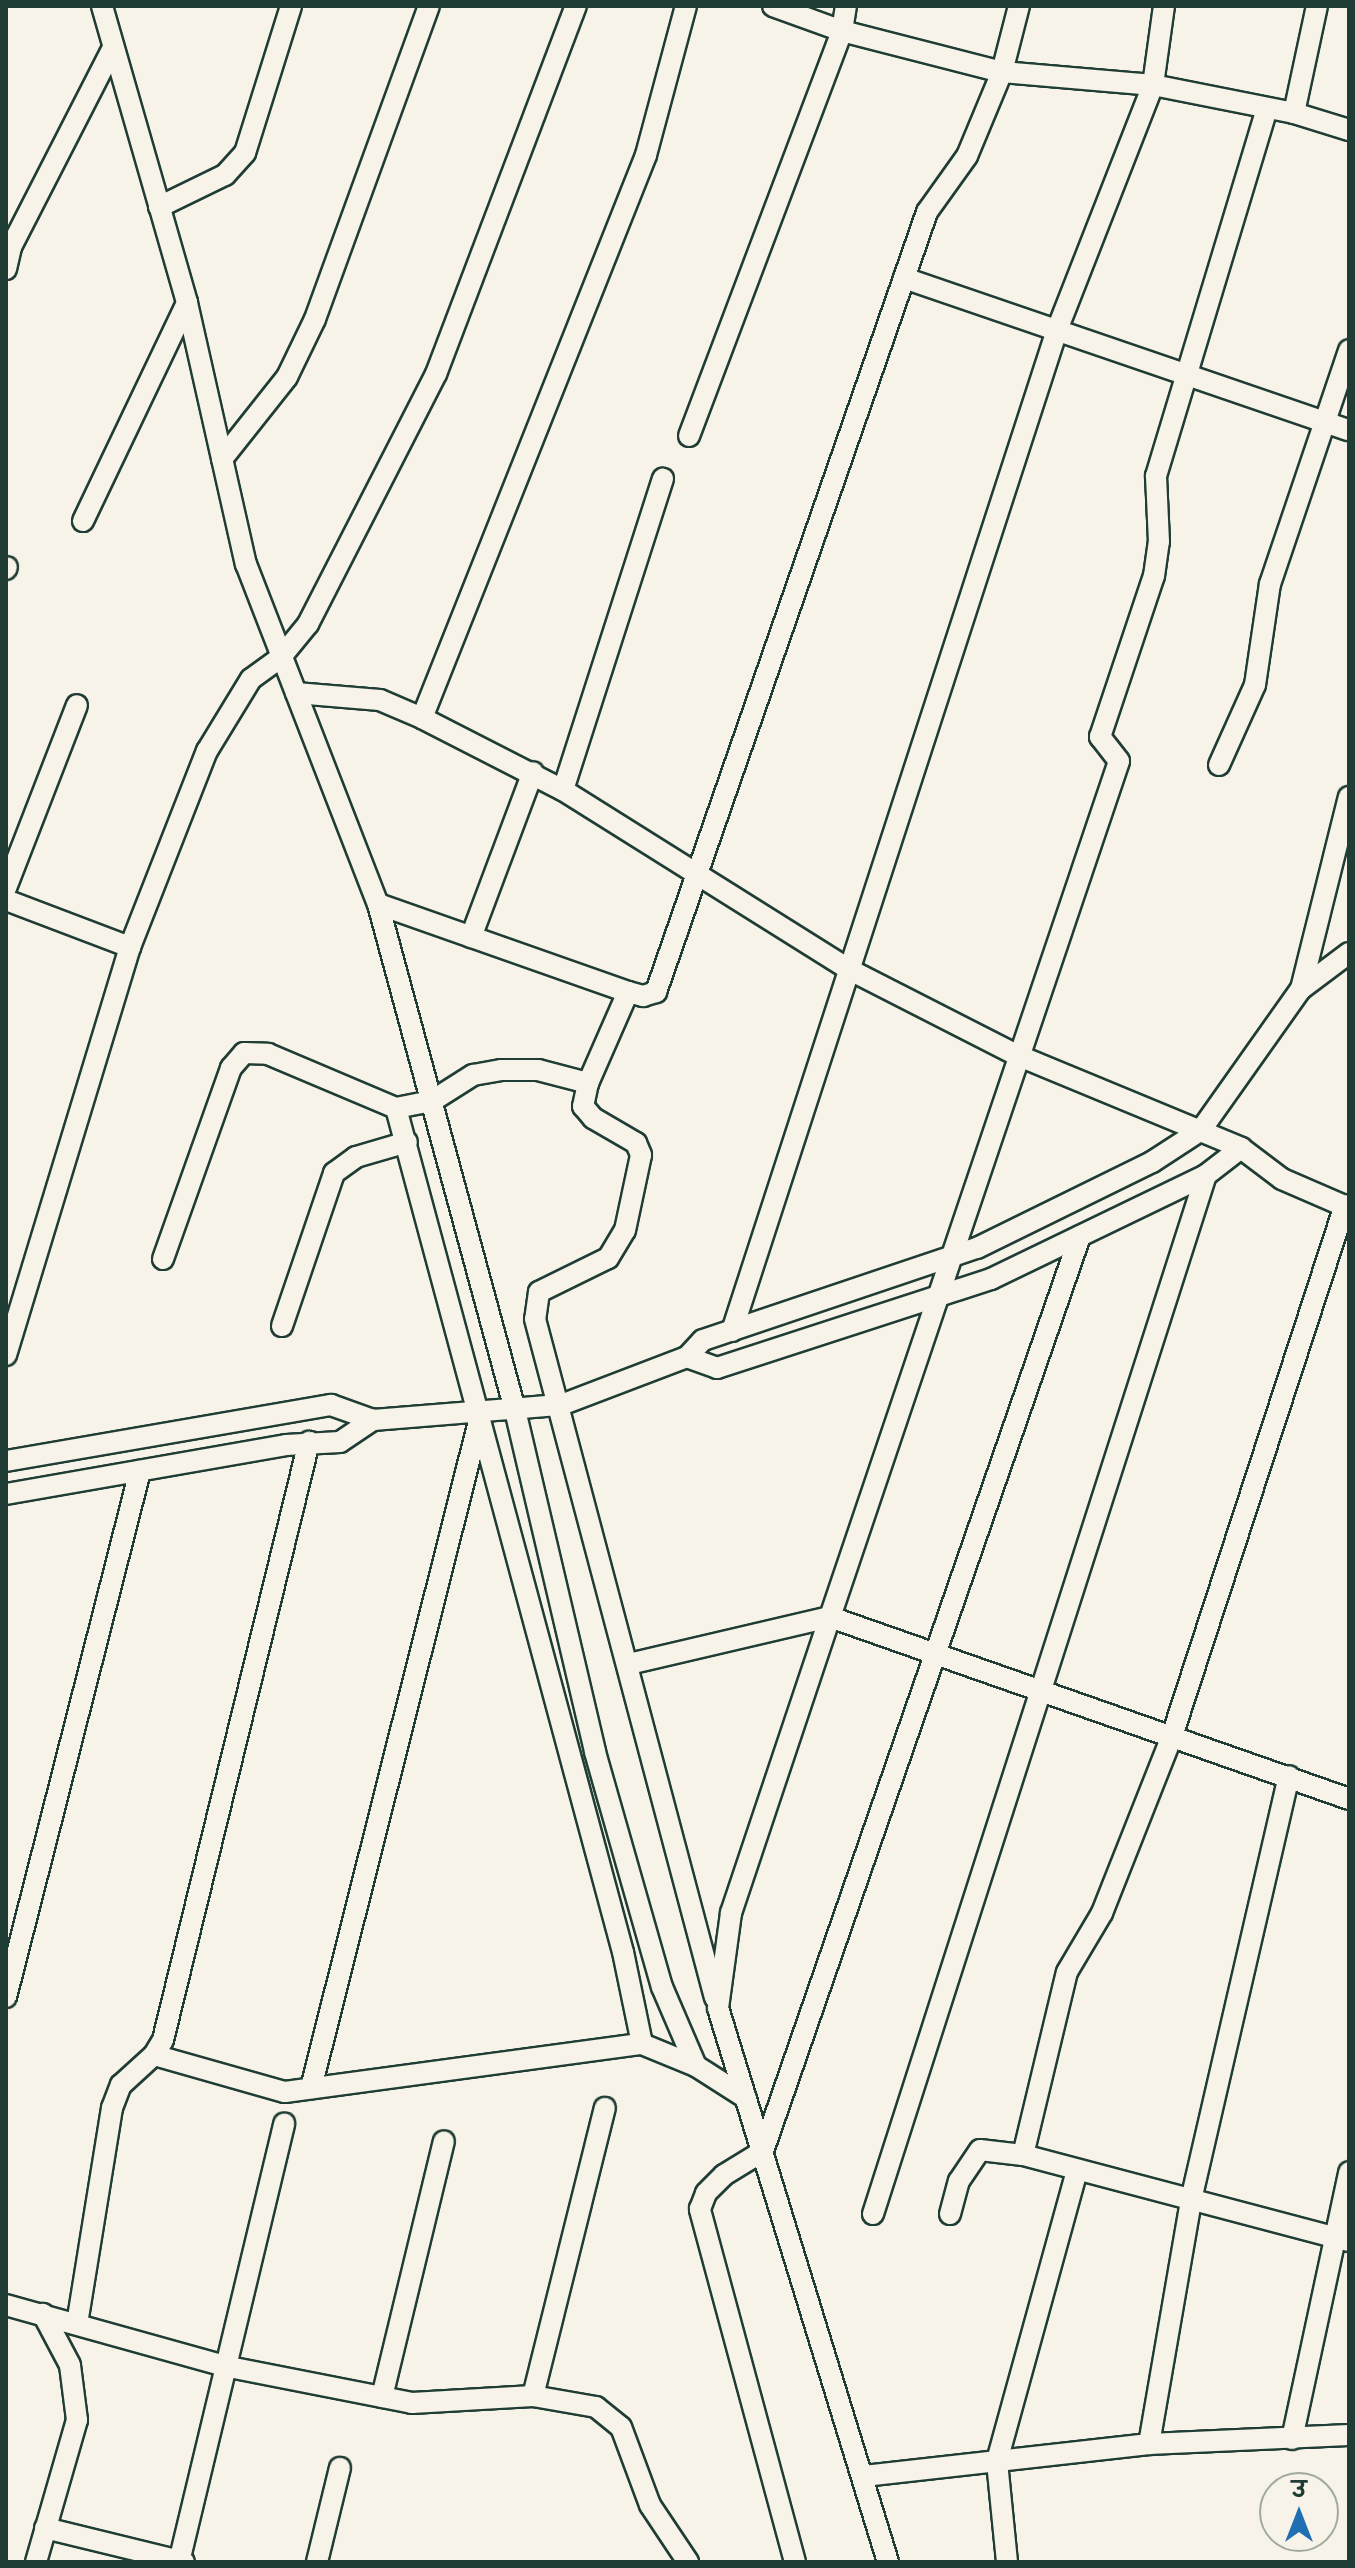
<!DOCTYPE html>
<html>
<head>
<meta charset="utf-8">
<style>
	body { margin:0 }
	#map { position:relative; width:1355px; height:2568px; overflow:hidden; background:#f7f3e8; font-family:Sriracha,"Playpen Sans Deva",sans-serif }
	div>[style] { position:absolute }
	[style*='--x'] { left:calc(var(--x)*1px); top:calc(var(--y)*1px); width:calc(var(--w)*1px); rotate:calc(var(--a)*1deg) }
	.roads { filter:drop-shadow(2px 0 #1f3d34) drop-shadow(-2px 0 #1f3d34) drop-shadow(0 2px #1f3d34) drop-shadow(0 -2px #1f3d34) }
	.minor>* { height:20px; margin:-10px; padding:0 10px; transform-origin:10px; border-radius:10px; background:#f7f3e8 }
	span { translate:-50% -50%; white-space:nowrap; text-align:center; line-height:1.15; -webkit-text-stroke:7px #f7f3e8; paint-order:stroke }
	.frame { position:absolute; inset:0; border:8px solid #1f3d34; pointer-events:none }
	.north { position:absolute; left:1259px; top:2472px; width:80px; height:80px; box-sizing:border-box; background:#f7f3e8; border:2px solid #a1aaa0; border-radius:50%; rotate:0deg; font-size:22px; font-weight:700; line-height:32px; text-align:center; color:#1f3d34 }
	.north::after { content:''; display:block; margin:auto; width:28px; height:36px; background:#1f6fb2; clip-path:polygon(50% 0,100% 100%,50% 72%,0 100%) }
</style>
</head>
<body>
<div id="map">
	<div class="roads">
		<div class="minor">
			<div style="--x:102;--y:6;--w:309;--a:74"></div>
			<div style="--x:187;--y:303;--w:268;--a:77.3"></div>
			<div style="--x:246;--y:564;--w:365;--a:68.8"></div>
			<div style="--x:378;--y:904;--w:524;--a:74.85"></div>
			<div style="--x:515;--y:1410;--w:351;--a:76.8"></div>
			<div style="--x:595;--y:1752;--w:244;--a:74.1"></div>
			<div style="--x:662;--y:1987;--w:86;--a:66.7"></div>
			<div style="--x:773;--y:6;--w:73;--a:19.9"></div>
			<div style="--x:842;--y:31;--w:165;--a:14.4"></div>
			<div style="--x:1002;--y:72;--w:152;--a:4.9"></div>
			<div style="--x:1153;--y:85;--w:144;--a:11.2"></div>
			<div style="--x:1294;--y:113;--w:58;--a:17.2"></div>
			<div style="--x:1294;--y:113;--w:109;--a:-77.9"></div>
			<div style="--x:159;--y:207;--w:73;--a:-25.9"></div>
			<div style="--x:225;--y:175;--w:30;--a:-48"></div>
			<div style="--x:245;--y:153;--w:154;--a:-72.6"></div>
			<div style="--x:6;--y:269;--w:23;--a:-77"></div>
			<div style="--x:11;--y:247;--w:224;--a:-62.9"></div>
			<div style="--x:904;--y:278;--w:470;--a:18.9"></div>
			<div style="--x:689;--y:436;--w:433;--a:-69.3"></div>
			<div style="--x:842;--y:31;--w:25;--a:-81"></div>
			<div style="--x:222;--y:459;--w:105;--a:-51.6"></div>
			<div style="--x:287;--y:377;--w:64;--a:-64.2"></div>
			<div style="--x:315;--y:319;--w:333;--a:-70"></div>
			<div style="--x:83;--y:521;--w:242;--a:-64.5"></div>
			<div style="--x:6;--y:569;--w:2;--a:-63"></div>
			<div style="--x:296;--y:693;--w:84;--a:4.8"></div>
			<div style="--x:380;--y:700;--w:46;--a:23.2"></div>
			<div style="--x:422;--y:718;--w:158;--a:27.1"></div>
			<div style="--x:563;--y:790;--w:337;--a:32.1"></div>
			<div style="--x:848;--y:969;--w:190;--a:27"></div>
			<div style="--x:1017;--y:1055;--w:243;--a:22.5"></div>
			<div style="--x:1241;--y:1148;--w:51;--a:37.1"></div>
			<div style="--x:1282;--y:1179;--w:73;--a:23.4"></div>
			<div style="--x:422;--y:718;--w:606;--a:-68.3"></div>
			<div style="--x:646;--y:155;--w:154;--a:-75"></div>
			<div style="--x:1219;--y:765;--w:88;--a:-65.8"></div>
			<div style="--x:1255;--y:685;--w:102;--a:-81.6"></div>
			<div style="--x:1270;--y:584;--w:247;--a:-71.3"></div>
			<div style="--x:563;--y:790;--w:327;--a:-72.2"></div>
			<div style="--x:6;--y:888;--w:196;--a:-68.8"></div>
			<div style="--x:6;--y:900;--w:133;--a:20.8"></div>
			<div style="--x:130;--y:947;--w:211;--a:-68.6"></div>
			<div style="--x:207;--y:751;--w:84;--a:-58.6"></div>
			<div style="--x:251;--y:679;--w:37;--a:-36"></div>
			<div style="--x:281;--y:657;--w:43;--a:-50.7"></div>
			<div style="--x:308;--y:624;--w:281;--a:-62.9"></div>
			<div style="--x:436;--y:374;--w:394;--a:-69.2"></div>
			<div style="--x:378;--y:904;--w:265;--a:19.4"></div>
			<div style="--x:628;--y:992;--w:16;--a:15"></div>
			<div style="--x:643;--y:996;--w:14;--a:-17"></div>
			<div style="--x:656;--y:992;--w:826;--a:-70.84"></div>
			<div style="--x:927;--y:212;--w:69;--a:-54.5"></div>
			<div style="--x:967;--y:156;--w:91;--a:-67.4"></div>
			<div style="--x:1002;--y:72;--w:68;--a:-75.6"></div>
			<div style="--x:471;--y:937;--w:176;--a:-69.4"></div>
			<div style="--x:1301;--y:989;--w:198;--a:-76"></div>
			<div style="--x:628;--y:992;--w:99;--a:113.7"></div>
			<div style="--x:588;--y:1083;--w:24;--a:102"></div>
			<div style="--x:583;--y:1106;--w:16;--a:50"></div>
			<div style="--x:593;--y:1118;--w:50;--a:30.2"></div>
			<div style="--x:636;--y:1143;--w:13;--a:67"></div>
			<div style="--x:641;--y:1155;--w:77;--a:102"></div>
			<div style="--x:625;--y:1230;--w:33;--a:121"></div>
			<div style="--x:608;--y:1258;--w:77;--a:153.8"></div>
			<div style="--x:539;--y:1292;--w:27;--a:98"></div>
			<div style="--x:535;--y:1319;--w:702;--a:75.15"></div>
			<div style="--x:396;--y:1108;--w:874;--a:74.95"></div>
			<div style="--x:623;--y:1952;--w:94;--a:78.3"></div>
			<div style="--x:642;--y:2044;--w:58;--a:22.2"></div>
			<div style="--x:696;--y:2066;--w:59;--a:32.6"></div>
			<div style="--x:163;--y:1259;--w:203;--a:-70.4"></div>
			<div style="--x:231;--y:1068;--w:20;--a:-49"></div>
			<div style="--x:244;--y:1053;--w:24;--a:2"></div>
			<div style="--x:268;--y:1054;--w:139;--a:22.9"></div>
			<div style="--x:396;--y:1108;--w:37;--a:-11"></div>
			<div style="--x:432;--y:1101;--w:49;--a:-32.4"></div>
			<div style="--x:473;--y:1075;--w:28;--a:-10"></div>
			<div style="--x:501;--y:1070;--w:37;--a:0"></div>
			<div style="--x:538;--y:1070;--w:52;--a:14.6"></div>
			<div style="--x:282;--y:1326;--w:162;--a:-71.2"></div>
			<div style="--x:334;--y:1173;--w:27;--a:-36"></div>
			<div style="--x:356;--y:1157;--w:53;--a:-16.4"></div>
			<div style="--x:732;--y:1331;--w:1052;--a:-72.01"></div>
			<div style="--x:1057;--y:330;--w:263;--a:-68.6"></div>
			<div style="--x:1153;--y:85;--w:80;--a:-82.1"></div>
			<div style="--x:6;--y:1355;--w:426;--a:-73.1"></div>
			<div style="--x:687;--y:1357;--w:32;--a:20"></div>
			<div style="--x:717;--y:1368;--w:288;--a:-18"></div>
			<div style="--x:991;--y:1279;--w:239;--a:-25.8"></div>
			<div style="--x:1206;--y:1175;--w:44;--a:-37.6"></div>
			<div style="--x:6;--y:1461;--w:330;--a:-9.8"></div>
			<div style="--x:331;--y:1405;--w:45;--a:19.7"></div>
			<div style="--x:373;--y:1420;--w:189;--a:-4.6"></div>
			<div style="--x:561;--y:1405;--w:135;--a:-20.9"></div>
			<div style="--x:687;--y:1357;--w:23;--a:-47"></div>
			<div style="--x:703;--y:1340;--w:289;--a:-18.6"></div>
			<div style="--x:977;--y:1248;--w:195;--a:-26.2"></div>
			<div style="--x:1152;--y:1162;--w:59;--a:-33.1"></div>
			<div style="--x:1201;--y:1130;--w:173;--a:-54.7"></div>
			<div style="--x:1301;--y:989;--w:60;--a:-36.9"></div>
			<div style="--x:6;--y:1494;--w:284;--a:-9.9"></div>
			<div style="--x:286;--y:1445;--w:54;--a:-3.2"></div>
			<div style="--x:340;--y:1442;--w:40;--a:-34"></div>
			<div style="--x:629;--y:1664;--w:206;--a:-13.2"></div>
			<div style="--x:830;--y:1617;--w:903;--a:-71.34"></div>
			<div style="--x:1119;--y:761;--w:31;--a:-128"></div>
			<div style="--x:1100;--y:737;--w:170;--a:-71.5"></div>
			<div style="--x:1154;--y:576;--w:34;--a:-82"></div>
			<div style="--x:1159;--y:542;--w:66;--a:-92.6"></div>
			<div style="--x:1156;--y:476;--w:383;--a:-73.2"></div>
			<div style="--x:6;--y:1997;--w:543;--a:-75.71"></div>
			<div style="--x:154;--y:2055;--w:136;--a:15.8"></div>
			<div style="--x:285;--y:2092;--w:360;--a:-7.7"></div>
			<div style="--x:311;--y:2088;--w:692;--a:-75.86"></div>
			<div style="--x:1023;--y:2155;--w:188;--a:-76.5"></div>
			<div style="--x:1067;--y:1972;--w:69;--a:-59.3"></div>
			<div style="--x:1102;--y:1913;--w:190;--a:-68.4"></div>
			<div style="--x:1172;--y:1736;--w:558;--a:-71.95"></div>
			<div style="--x:873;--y:2214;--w:1091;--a:-72.23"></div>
			<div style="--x:950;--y:2214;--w:34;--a:-75"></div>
			<div style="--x:959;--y:2181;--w:37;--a:-56"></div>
			<div style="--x:980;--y:2150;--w:43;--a:6.6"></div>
			<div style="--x:1023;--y:2155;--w:337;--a:14.8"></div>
			<div style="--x:6;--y:2305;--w:226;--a:15.6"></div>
			<div style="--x:224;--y:2366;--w:192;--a:11.1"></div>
			<div style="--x:412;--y:2403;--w:121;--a:-3.3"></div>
			<div style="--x:533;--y:2396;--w:64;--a:9.9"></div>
			<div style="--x:596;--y:2407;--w:32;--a:39"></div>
			<div style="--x:621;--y:2427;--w:83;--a:69.6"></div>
			<div style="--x:650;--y:2505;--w:69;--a:56.3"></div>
			<div style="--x:77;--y:2324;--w:219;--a:-80.8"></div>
			<div style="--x:112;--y:2108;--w:25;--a:-69"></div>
			<div style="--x:121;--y:2085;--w:45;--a:-42.3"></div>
			<div style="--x:154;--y:2055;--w:17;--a:-59"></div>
			<div style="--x:163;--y:2040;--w:616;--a:-76.28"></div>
			<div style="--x:533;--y:2396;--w:297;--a:-76"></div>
			<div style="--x:382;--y:2397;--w:263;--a:-76.4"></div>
			<div style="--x:1292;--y:2439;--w:273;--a:-77.9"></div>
			<div style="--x:1149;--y:2444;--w:248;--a:-80.2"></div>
			<div style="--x:1191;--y:2200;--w:435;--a:-77"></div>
			<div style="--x:864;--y:2476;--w:287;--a:-6.4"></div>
			<div style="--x:1149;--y:2444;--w:200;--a:-2.6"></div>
			<div style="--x:45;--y:2528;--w:143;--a:13.7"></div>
			<div style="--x:36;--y:2562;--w:148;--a:-73.9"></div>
			<div style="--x:77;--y:2420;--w:55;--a:-97.3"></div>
			<div style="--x:70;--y:2365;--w:58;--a:-117.9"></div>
			<div style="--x:179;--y:2562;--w:451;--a:-76.5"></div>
			<div style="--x:317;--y:2562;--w:97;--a:-76.3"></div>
			<div style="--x:795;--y:2562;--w:366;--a:-105.1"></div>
			<div style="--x:700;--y:2209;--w:17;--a:-69"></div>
			<div style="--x:706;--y:2193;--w:25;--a:-45"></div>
			<div style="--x:724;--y:2175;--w:46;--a:-31.6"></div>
			<div style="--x:763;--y:2151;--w:968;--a:-70.89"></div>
			<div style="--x:888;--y:2562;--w:579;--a:-107.06"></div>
			<div style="--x:718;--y:2008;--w:96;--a:-82.2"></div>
			<div style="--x:731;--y:1913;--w:312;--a:-71.5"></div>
			<div style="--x:830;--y:1617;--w:550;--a:19.32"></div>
			<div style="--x:1007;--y:2562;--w:101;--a:-95.7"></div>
			<div style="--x:997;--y:2461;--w:302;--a:-74.6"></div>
		</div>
	</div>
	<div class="frame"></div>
	<div class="north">उ</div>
</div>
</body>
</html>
